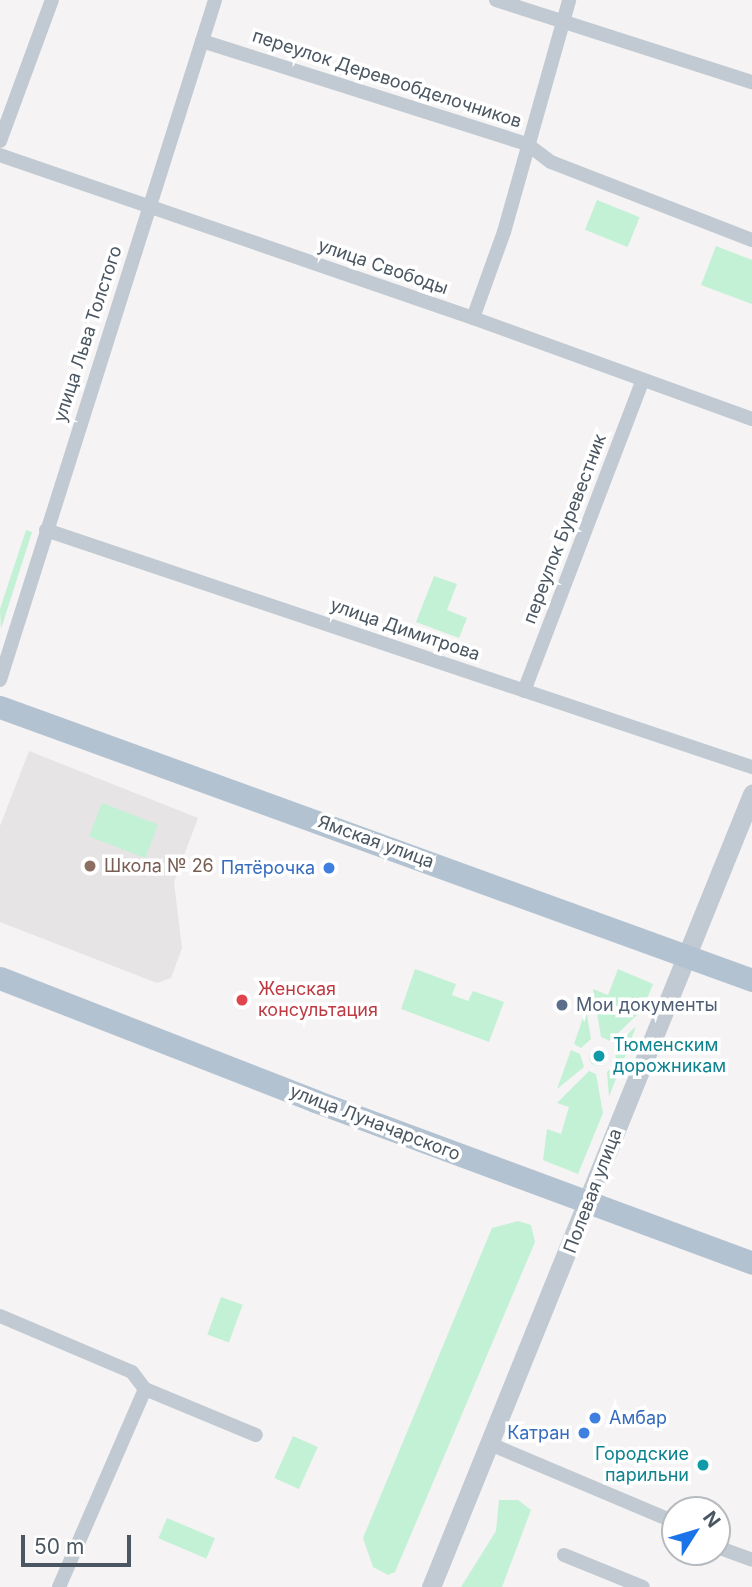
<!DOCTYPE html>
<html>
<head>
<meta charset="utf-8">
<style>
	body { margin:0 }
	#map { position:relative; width:752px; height:1587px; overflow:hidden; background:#f5f3f3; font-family:Inter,sans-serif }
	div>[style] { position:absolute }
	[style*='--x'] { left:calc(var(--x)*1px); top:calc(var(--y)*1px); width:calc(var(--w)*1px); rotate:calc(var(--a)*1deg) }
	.education>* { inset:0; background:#e6e4e5 }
	.green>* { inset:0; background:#c3f1d5; transform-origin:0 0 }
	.round { border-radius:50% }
	.minor>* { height:14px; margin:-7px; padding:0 7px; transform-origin:7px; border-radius:7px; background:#c1cad2 }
	.tertiary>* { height:19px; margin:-9.5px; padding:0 9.5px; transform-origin:9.5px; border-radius:9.5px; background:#c1cad2 }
	.primary>* { height:23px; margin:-11.5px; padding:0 11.5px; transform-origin:11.5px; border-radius:11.5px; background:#b3c2d1 }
	.dots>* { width:19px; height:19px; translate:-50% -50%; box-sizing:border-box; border:4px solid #fff; border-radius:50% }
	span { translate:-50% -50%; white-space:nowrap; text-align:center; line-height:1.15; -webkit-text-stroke:7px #fff; paint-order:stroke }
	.street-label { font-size:18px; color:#4a5661 }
	.education-label { font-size:18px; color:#785e54 }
	.left { translate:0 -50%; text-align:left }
	.shop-label { font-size:18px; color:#366cbe }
	.right { translate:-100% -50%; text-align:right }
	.health-label { font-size:18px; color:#be3a42 }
	.service-label { font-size:18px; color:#4e5e75 }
	.culture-label { font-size:18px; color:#0d838f }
	.north { position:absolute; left:661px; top:1496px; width:70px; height:70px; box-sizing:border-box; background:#fff; border:2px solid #b7bbc0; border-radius:50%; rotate:53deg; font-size:19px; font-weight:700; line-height:28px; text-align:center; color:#4a5661 }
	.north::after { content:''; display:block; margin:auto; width:24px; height:32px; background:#1a73e8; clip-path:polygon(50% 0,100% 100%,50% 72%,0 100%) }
	.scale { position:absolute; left:21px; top:1535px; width:110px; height:32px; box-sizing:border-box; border:4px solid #4a5661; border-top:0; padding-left:9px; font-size:21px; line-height:24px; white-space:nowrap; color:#4a5661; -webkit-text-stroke:5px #fff; paint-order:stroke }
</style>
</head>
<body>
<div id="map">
	<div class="education">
		<div style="clip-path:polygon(29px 751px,198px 818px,174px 882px,182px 948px,171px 978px,157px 983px,0 922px,0 826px)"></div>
	</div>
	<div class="green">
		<div style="left:597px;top:200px;width:46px;height:32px;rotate:22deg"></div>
		<div style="clip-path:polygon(716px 246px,752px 260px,752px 304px,701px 285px)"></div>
		<div style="clip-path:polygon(26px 530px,32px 532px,1px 629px,0 609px)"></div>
		<div style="clip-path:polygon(434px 576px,457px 584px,447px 610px,467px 618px,459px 638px,416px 622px)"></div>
		<div style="left:102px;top:803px;width:60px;height:36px;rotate:21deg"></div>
		<div style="clip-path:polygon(415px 969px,456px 984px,452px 995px,468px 1001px,473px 991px,504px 1002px,489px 1042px,401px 1009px)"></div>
		<div style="clip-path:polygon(618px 969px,653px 984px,643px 1009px,610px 1041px,601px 1037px,593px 989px,608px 995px)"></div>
		<div style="clip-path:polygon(586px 1009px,591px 1039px,581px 1048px,574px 1044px)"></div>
		<div style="clip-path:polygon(636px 1026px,623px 1062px,616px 1061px,615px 1047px)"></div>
		<div class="round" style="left:589px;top:1048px;width:18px;height:18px"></div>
		<div style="clip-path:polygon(571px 1050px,580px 1054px,584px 1067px,557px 1089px)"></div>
		<div style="clip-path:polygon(614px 1065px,620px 1068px,609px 1097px,607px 1072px)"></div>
		<div style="clip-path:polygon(589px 1071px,596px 1074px,603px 1113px,578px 1174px,543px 1160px,547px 1129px,561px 1134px,569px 1107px,557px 1103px)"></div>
		<div style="clip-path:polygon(518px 1221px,531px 1225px,535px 1242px,395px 1572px,388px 1575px,373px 1567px,363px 1538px,492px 1228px)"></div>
		<div style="left:221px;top:1297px;width:23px;height:40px;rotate:20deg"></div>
		<div style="left:293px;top:1436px;width:27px;height:46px;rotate:24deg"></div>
		<div style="clip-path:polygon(499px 1500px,518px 1500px,531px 1510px,502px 1587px,461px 1587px,496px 1531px)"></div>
		<div style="left:167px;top:1518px;width:52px;height:22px;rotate:23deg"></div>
	</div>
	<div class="minor">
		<div style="--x:496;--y:0;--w:269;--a:17.8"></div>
		<div style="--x:202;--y:41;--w:341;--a:17.6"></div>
		<div style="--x:527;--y:144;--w:30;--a:37"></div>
		<div style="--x:551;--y:162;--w:216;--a:21.2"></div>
		<div style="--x:0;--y:141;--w:150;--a:-69.8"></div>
		<div style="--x:0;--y:155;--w:500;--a:19.01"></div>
		<div style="--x:473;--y:318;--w:297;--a:19.9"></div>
		<div style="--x:473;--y:318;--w:91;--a:-70.2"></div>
		<div style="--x:504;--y:232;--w:241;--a:-74.3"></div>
		<div style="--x:46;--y:530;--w:745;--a:18.56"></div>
		<div style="--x:0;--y:680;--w:713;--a:-72.45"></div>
		<div style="--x:524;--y:691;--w:333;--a:-69.1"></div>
		<div style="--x:0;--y:1316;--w:143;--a:23"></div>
		<div style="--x:132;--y:1372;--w:21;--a:53"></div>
		<div style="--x:145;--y:1389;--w:120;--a:22.5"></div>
		<div style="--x:490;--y:1444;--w:201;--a:22.9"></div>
		<div style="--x:717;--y:1547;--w:37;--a:20"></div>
		<div style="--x:564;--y:1555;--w:85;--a:22.1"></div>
		<div style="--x:59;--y:1587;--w:216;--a:-66.5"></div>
	</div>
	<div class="tertiary">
		<div style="--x:431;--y:1587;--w:856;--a:-67.96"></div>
	</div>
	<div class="primary">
		<div style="--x:0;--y:707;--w:800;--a:19.95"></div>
		<div style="--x:0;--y:978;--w:338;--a:21.3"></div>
		<div style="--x:315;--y:1101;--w:466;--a:20.3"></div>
	</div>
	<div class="dots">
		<div style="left:90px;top:866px;background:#8d6e63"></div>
		<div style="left:329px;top:868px;background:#3f7fe0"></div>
		<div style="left:242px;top:1000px;background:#e0444e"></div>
		<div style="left:562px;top:1005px;background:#5c6f8a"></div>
		<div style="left:599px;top:1056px;background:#0f9aa8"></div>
		<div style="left:595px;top:1418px;background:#3f7fe0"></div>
		<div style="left:584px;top:1433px;background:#3f7fe0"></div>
		<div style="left:703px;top:1465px;background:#0f9aa8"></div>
	</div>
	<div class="street-label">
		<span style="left:387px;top:79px;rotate:18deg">переулок Деревообделочников</span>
		<span style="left:383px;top:267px;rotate:19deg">улица Свободы</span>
		<span style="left:88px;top:334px;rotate:-72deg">улица Льва Толстого</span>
		<span style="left:565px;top:529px;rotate:-69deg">переулок Буревестник</span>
		<span style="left:405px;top:630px;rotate:19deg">улица Димитрова</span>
		<span style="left:376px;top:842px;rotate:20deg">Ямская улица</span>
		<span style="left:375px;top:1123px;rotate:21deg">улица Луначарского</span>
		<span style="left:593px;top:1191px;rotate:-69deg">Полевая улица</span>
	</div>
	<div class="education-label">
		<span class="left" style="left:104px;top:866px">Школа № 26</span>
	</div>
	<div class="shop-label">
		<span class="right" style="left:315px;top:868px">Пятёрочка</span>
		<span class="left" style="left:609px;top:1418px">Амбар</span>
		<span class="right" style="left:570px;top:1433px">Катран</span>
	</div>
	<div class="health-label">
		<span class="left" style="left:258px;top:1000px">Женская<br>консультация</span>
	</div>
	<div class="service-label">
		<span class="left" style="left:576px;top:1005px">Мои документы</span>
	</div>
	<div class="culture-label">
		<span class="left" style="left:613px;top:1056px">Тюменским<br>дорожникам</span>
		<span class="right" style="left:689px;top:1465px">Городские<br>парильни</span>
	</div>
	<div class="north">N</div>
	<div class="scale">50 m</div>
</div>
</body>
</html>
